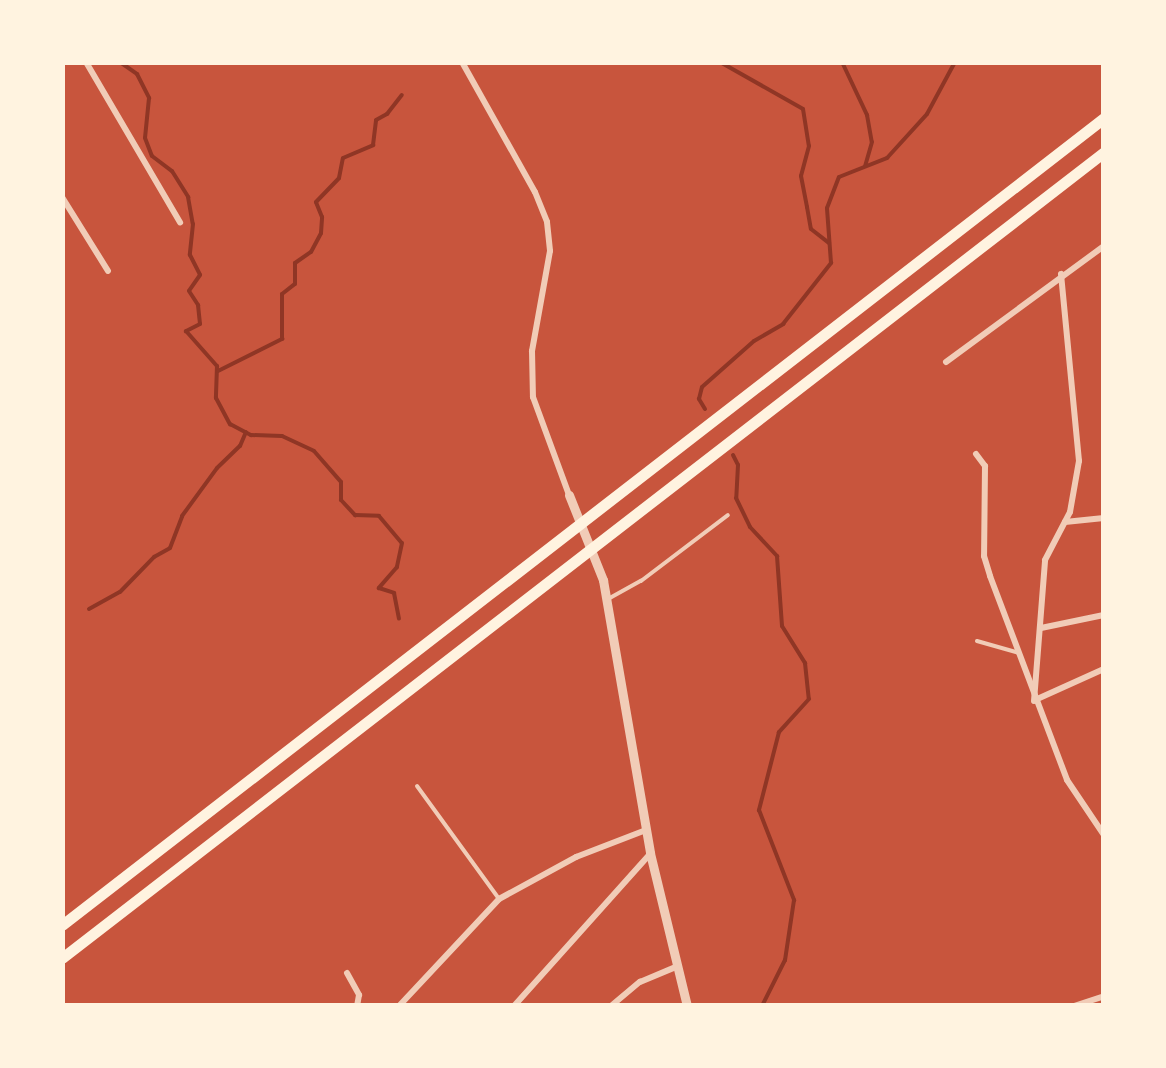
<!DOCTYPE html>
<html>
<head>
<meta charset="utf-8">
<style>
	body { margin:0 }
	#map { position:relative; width:1166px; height:1068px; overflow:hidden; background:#c8553d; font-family:"Varela Round",sans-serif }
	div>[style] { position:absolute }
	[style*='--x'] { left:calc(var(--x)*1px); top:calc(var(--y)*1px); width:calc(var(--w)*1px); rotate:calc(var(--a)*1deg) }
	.stream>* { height:4px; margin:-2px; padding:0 2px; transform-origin:2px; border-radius:2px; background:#8f3625 }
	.service>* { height:4px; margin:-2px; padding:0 2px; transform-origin:2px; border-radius:2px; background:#f1ccb7 }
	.minor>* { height:6px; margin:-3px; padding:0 3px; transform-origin:3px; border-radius:3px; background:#f1ccb7 }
	.tertiary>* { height:9px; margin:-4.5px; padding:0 4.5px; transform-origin:4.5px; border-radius:4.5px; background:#f1ccb7 }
	.trunk>* { height:11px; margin:-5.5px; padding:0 5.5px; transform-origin:5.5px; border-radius:5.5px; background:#fff3e0 }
	span { translate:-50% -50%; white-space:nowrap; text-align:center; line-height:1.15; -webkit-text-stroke:8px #fff3e0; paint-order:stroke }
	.frame { position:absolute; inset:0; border:65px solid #fff3e0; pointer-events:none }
</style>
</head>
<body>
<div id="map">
	<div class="stream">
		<div style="--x:120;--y:62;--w:21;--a:35"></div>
		<div style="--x:137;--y:74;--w:27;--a:63"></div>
		<div style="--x:149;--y:98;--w:40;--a:95.7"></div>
		<div style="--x:145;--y:138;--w:19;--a:69"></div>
		<div style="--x:152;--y:156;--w:25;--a:37"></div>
		<div style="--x:172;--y:171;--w:31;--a:58"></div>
		<div style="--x:188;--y:197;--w:27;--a:80"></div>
		<div style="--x:193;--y:224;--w:31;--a:96"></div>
		<div style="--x:190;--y:255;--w:22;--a:63"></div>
		<div style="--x:200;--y:275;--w:19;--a:125"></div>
		<div style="--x:189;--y:291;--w:17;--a:57"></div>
		<div style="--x:198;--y:305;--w:19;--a:84"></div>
		<div style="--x:200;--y:324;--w:16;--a:153"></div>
		<div style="--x:186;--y:331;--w:47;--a:48.5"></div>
		<div style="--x:217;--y:366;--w:32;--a:92"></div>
		<div style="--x:216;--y:398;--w:30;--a:62"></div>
		<div style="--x:230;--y:424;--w:24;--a:28"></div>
		<div style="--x:251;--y:435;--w:31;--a:2"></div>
		<div style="--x:282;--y:436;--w:35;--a:25"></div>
		<div style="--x:314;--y:451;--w:41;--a:48.9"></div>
		<div style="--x:341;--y:482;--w:18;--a:90"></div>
		<div style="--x:341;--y:500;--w:21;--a:47"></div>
		<div style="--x:355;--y:515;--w:24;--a:2"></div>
		<div style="--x:379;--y:516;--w:35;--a:50"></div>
		<div style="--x:402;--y:543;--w:25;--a:102"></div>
		<div style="--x:397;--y:567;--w:28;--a:131"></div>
		<div style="--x:379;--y:588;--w:16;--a:18"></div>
		<div style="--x:394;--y:593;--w:26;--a:79"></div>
		<div style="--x:720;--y:62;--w:95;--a:29.5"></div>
		<div style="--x:803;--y:109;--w:37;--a:81"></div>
		<div style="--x:809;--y:146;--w:31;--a:105"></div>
		<div style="--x:801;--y:176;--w:32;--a:79"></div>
		<div style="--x:807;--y:207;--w:22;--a:80"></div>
		<div style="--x:811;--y:229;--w:23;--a:38"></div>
		<div style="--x:842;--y:62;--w:59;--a:64.7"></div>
		<div style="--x:867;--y:115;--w:27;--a:80"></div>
		<div style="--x:872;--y:142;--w:25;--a:106"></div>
		<div style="--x:218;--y:371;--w:72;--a:-26.6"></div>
		<div style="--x:282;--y:339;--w:45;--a:-90"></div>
		<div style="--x:282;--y:294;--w:16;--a:-38"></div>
		<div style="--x:295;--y:284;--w:21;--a:-90"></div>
		<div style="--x:295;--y:263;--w:19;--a:-35"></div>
		<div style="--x:311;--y:252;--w:21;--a:-62"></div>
		<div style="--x:321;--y:233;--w:16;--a:-86"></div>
		<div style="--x:322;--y:217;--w:16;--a:-112"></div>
		<div style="--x:316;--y:202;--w:33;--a:-46"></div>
		<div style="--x:339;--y:178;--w:20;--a:-79"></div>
		<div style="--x:343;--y:158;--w:33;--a:-23"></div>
		<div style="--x:373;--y:145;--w:25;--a:-83"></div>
		<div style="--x:376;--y:120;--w:13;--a:-29"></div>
		<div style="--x:387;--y:114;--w:24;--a:-52"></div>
		<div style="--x:705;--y:409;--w:12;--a:-121"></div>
		<div style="--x:699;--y:399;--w:12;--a:-76"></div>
		<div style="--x:702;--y:387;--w:69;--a:-41.5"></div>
		<div style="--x:754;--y:341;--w:34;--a:-30"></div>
		<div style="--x:783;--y:324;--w:78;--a:-51.8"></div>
		<div style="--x:831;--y:263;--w:55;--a:-94.2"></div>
		<div style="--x:827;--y:208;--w:33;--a:-69"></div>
		<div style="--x:839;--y:177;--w:52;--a:-21.6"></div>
		<div style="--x:887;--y:158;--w:59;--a:-47.7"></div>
		<div style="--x:927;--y:114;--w:59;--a:-61.7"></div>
		<div style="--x:733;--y:455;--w:11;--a:63"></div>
		<div style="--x:738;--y:465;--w:33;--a:93"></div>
		<div style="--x:736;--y:498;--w:32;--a:64"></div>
		<div style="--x:750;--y:527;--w:40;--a:47"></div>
		<div style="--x:777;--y:556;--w:70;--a:85.9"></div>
		<div style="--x:782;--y:626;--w:44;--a:58.1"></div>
		<div style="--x:805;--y:663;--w:36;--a:84"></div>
		<div style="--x:809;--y:699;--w:45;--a:132.3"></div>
		<div style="--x:779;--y:732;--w:81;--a:104.4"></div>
		<div style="--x:759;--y:810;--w:97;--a:68.7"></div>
		<div style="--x:794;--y:900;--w:61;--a:98.5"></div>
		<div style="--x:785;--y:960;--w:51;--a:116.6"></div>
		<div style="--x:89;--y:609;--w:35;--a:-29"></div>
		<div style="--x:120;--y:592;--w:49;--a:-45.8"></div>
		<div style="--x:154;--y:557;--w:18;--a:-29"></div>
		<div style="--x:170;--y:548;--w:34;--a:-69"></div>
		<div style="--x:182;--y:516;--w:59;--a:-53.9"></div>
		<div style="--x:217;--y:468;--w:32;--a:-44"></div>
		<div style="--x:240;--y:446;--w:15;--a:-67"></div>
	</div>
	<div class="service">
		<div style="--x:608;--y:599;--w:38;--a:-29"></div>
		<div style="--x:641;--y:581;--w:109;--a:-37.2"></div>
		<div style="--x:977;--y:641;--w:44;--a:15.9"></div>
		<div style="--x:417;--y:786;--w:140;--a:54"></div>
	</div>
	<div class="minor">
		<div style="--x:86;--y:62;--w:186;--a:59.6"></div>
		<div style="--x:462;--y:62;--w:149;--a:60.7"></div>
		<div style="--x:535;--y:192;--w:32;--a:68"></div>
		<div style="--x:547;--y:222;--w:29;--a:84"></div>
		<div style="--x:550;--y:251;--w:102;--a:100.2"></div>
		<div style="--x:532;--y:351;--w:46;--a:88.8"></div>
		<div style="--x:533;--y:397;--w:104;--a:69.8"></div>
		<div style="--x:62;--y:197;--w:87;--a:58.1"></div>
		<div style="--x:946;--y:362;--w:196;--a:-36.3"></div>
		<div style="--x:976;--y:454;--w:15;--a:53"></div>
		<div style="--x:985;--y:466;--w:90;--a:90.6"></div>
		<div style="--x:984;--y:556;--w:21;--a:73"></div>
		<div style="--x:990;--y:576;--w:218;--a:69.3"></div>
		<div style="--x:1067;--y:780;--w:66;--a:56.1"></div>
		<div style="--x:1065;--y:522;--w:39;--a:-6"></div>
		<div style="--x:1041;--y:628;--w:64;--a:-11.7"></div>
		<div style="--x:1035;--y:700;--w:76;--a:-24.2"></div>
		<div style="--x:1034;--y:701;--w:141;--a:-85.5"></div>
		<div style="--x:1045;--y:560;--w:54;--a:-62.5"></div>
		<div style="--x:1070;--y:512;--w:52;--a:-80"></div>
		<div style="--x:1079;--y:461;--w:188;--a:-95.5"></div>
		<div style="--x:347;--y:973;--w:25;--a:61"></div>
		<div style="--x:359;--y:995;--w:11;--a:100"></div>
		<div style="--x:399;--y:1006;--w:146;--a:-46.9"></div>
		<div style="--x:499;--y:899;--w:88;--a:-28.6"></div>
		<div style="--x:576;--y:857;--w:75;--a:-21.1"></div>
		<div style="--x:514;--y:1006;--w:204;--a:-48.2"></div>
		<div style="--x:611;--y:1006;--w:38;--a:-40"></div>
		<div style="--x:640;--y:982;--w:41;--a:-22.8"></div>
		<div style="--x:1074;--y:1006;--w:32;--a:-18"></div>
	</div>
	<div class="tertiary">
		<div style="--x:569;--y:495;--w:92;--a:68.2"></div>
		<div style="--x:603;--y:580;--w:277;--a:80.2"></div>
		<div style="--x:650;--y:853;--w:157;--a:76.4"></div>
	</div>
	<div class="trunk">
		<div style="--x:62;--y:925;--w:1318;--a:-37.76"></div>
		<div style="--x:62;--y:958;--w:1317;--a:-37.72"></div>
	</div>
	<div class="frame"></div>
</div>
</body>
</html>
